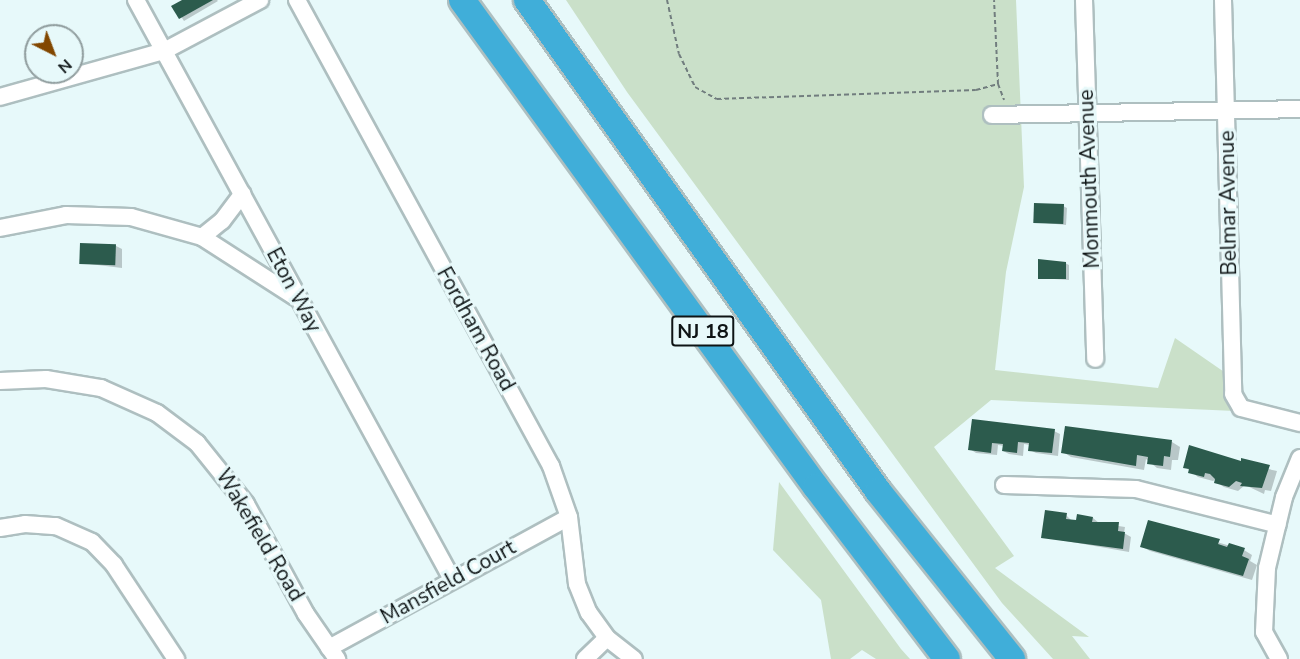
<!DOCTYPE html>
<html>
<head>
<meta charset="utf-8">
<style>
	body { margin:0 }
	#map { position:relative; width:1300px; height:659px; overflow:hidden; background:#e7f9fa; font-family:"Nunito Sans",sans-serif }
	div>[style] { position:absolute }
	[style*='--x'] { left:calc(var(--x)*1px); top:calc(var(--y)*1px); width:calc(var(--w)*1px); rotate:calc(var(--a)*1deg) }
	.green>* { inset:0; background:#cae0c9 }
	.shadow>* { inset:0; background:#0003 }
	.building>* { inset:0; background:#2c5b4d; transform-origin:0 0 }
	.path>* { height:2px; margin-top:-1px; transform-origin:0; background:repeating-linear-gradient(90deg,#717d7e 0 4.5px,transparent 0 7.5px) }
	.roads { filter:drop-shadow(2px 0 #aebfc0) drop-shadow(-2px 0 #aebfc0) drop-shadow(0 2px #aebfc0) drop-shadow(0 -2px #aebfc0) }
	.minor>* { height:16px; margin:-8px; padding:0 8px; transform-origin:8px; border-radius:8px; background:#fff }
	.highway>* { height:26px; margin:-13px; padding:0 13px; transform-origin:13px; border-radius:13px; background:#40aed9 }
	span { translate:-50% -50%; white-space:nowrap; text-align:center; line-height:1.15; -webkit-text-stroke:6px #e7f9fa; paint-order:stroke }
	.shield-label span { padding:2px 4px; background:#e7f9fa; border:2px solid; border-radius:4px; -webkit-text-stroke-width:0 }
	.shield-label { font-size:20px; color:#0e1415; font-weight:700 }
	.street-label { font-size:21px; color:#0e1415 }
	.north { position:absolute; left:24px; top:24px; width:60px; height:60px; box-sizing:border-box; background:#e7f9fa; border:2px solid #909d9e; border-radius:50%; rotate:138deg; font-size:16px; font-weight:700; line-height:24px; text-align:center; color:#0e1415 }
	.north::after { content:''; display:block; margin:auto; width:21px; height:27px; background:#824700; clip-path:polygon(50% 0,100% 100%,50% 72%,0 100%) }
</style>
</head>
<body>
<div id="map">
	<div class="green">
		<div style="clip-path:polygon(566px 0,1016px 0,1024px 187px,1006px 272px,995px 370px,1158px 388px,1175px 338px,1230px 376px,1235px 411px,991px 400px,934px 447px,1014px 556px,995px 568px,1089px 637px,1072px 636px,1090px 659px,1053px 659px,1002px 603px,627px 92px)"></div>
		<div style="clip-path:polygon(779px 482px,901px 649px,910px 659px,876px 659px,862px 650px,850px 659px,831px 659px,821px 600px,773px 550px)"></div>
	</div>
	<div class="shadow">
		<div style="clip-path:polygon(185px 0,217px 0,218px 1px,184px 21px,174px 6px)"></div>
		<div style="clip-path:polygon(1063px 206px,1067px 208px,1066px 225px,1035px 222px)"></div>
		<div style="clip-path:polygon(116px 246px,122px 249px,122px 268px,81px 263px)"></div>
		<div style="clip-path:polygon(1065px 263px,1069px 265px,1069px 280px,1039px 278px)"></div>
		<div style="clip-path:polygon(973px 421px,1054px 431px,1060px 434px,1058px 456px,1036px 453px,1030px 450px,1030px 445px,1024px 444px,1023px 456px,1009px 454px,1003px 451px,1004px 446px,998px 445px,997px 455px,976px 453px,970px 449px)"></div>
		<div style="clip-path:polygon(1066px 427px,1172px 442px,1180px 447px,1178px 460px,1172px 460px,1171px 470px,1157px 468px,1146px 459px,1144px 470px,1071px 457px,1063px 452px)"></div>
		<div style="clip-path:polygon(1242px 463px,1277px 471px,1271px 491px,1265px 490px,1264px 494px,1245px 485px,1238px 491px,1224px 487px,1216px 482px,1217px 478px,1213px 481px,1198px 477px,1185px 467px)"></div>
		<div style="clip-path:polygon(1066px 515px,1072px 521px,1093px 518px,1099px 523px,1125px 527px,1124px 533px,1131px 537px,1129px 552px,1043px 537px)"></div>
		<div style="clip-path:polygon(1149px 522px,1244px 550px,1252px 555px,1250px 561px,1257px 565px,1252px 580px,1150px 551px,1141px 546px)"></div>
	</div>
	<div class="building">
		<div style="clip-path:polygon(182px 0,213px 0,179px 19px,171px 6px)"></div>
		<div style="left:1034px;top:203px;width:30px;height:20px;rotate:2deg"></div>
		<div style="left:80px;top:243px;width:36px;height:21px;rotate:2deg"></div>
		<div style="clip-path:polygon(1038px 259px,1066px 262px,1066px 279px,1038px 279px)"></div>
		<div style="clip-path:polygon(972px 419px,1055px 429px,1052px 453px,1028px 451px,1029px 443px,1018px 442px,1017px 453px,1002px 451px,1003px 444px,992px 443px,991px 453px,968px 450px)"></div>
		<div style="clip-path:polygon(1065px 426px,1172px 440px,1170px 457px,1164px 456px,1163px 466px,1147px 464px,1148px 457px,1137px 455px,1136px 466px,1061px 453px)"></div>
		<div style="clip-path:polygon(1189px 445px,1241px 461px,1241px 458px,1270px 465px,1262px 488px,1240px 486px,1242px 483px,1236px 481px,1229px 487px,1214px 483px,1215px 479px,1210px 474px,1205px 473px,1204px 477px,1188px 473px,1189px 469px,1183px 468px)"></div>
		<div style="clip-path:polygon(1045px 510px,1067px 513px,1066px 519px,1076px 520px,1077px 514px,1093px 517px,1092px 522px,1119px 522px,1118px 531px,1125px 532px,1123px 549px,1041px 538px)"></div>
		<div style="clip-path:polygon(1148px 520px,1220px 539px,1218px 544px,1227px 547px,1229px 543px,1245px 548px,1242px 556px,1249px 559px,1243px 576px,1140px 547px)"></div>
	</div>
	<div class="path">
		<div style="--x:667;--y:0;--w:55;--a:77.5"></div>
		<div style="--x:679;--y:54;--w:37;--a:64"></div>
		<div style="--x:695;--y:87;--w:25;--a:29"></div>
		<div style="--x:717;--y:99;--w:259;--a:-2"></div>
		<div style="--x:976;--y:90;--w:23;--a:-15"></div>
		<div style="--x:998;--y:84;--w:84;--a:-92.7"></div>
		<div style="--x:998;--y:84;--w:17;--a:69"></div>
	</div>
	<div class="roads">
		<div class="minor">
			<div style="--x:136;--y:0;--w:660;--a:61.38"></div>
			<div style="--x:297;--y:0;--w:531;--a:61.41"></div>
			<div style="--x:551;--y:466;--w:54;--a:70.6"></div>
			<div style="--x:569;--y:517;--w:67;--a:83.2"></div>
			<div style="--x:577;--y:584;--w:31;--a:68"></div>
			<div style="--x:589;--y:613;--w:31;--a:54"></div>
			<div style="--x:607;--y:638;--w:34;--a:38"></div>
			<div style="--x:1084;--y:0;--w:359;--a:88.2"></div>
			<div style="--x:1223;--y:0;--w:394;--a:88.5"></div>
			<div style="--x:1233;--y:394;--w:16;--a:60"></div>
			<div style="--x:1241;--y:408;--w:61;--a:14.3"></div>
			<div style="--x:0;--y:97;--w:170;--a:-15.7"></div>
			<div style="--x:164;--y:51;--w:109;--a:-28"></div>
			<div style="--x:992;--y:115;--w:308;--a:-1.1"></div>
			<div style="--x:0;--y:228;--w:67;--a:-11.1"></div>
			<div style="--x:66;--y:215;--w:65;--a:1.8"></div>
			<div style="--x:131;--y:217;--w:74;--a:15.7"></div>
			<div style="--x:202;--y:237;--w:111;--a:32.8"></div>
			<div style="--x:202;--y:237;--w:26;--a:-39"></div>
			<div style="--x:222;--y:221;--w:34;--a:-53"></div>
			<div style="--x:0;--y:381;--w:46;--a:-2.5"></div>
			<div style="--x:46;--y:379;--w:56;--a:9.3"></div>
			<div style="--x:101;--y:388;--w:61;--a:24.1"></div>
			<div style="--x:157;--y:413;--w:50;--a:36.9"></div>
			<div style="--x:197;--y:443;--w:78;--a:51.2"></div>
			<div style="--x:246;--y:504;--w:125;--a:61.4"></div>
			<div style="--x:306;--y:614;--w:55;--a:55.4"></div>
			<div style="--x:1004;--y:485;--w:132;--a:1.7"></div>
			<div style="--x:1136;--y:489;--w:146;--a:14.2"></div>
			<div style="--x:0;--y:528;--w:25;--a:-9"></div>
			<div style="--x:25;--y:524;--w:31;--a:4"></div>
			<div style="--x:56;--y:526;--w:39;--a:24"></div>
			<div style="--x:92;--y:542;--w:32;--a:46"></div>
			<div style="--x:114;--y:565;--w:113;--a:56.6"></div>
			<div style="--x:329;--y:648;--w:273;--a:-28.6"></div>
			<div style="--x:585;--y:659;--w:30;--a:-44"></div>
			<div style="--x:1279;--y:659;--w:31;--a:-119"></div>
			<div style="--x:1264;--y:632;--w:64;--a:-87.3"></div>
			<div style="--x:1267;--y:568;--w:73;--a:-76.5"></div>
			<div style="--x:1284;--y:497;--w:42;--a:-67.7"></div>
		</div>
		<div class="highway">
			<div style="--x:462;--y:0;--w:602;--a:53.99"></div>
			<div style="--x:816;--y:487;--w:216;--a:52.7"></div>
			<div style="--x:527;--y:0;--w:604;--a:54.44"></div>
			<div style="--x:878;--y:491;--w:215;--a:51.4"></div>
		</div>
	</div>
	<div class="shield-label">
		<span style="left:703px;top:331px">NJ 18</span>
	</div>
	<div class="street-label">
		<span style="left:1089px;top:179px;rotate:-92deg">Monmouth Avenue</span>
		<span style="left:1228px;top:203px;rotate:-91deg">Belmar Avenue</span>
		<span style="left:294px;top:290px;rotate:62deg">Eton Way</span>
		<span style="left:476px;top:329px;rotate:61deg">Fordham Road</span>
		<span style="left:260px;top:535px;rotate:59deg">Wakefield Road</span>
		<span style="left:448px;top:582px;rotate:-29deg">Mansfield Court</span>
	</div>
	<div class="north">N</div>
</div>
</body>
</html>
